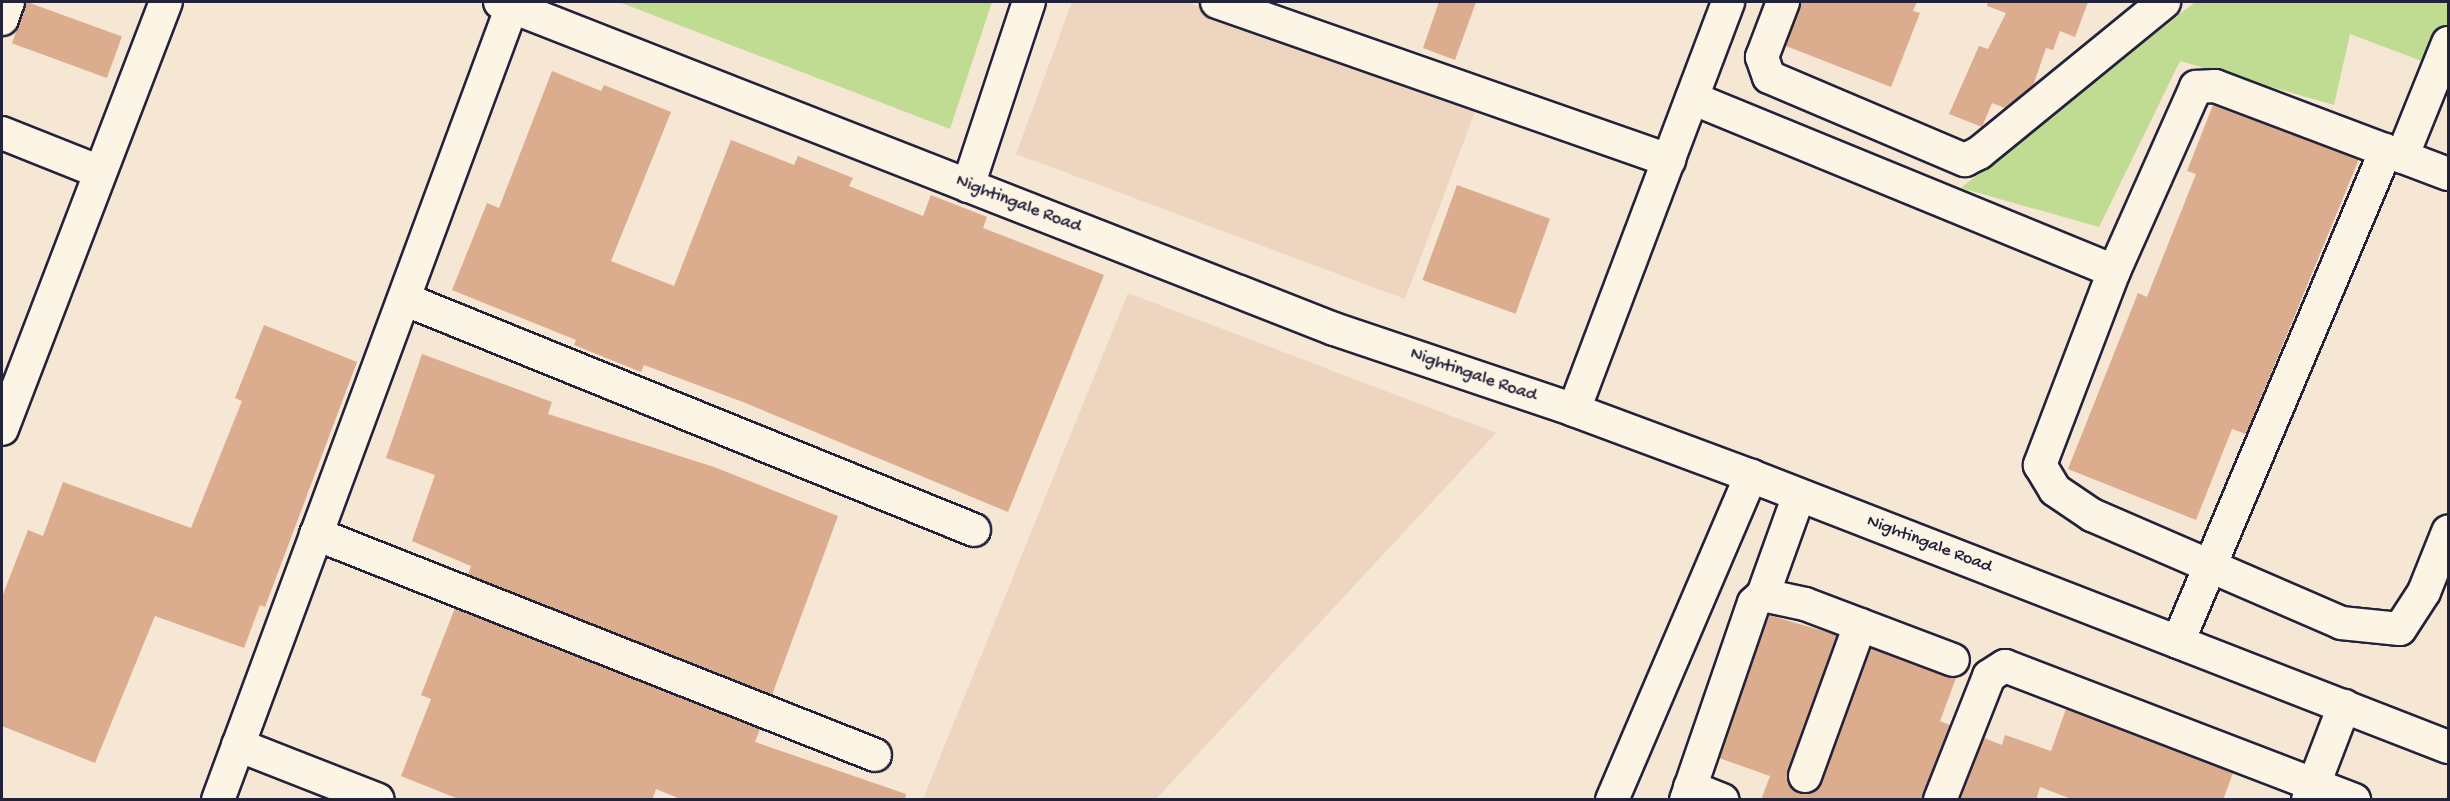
<!DOCTYPE html>
<html>
<head>
<meta charset="utf-8">
<style>
	body { margin:0 }
	#map { position:relative; width:2450px; height:801px; overflow:hidden; background:#f6e6d4; font-family:"Gochi Hand",sans-serif }
	div>[style] { position:absolute }
	[style*='--x'] { left:calc(var(--x)*1px); top:calc(var(--y)*1px); width:calc(var(--w)*1px); rotate:calc(var(--a)*1deg) }
	.built>* { inset:0; background:#eed5bf }
	.green>* { inset:0; background:#c0db92 }
	.building>* { inset:0; background:#dcac8e; transform-origin:0 0 }
	.roads { filter:drop-shadow(2px 0 #22223b) drop-shadow(-2px 0 #22223b) drop-shadow(0 2px #22223b) drop-shadow(0 -2px #22223b) }
	.street>* { height:32px; margin:-16px; padding:0 16px; transform-origin:16px; border-radius:16px; background:#fcf5e5 }
	span { translate:-50% -50%; white-space:nowrap; text-align:center; line-height:1.15; -webkit-text-stroke:6px #fcf5e5; paint-order:stroke }
	.street-label { font-size:18px; color:#22223b }
	.frame { position:absolute; inset:0; border:3px solid #22223b; pointer-events:none }
</style>
</head>
<body>
<div id="map">
	<div class="built">
		<div style="clip-path:polygon(1072px 2px,1187px 2px,1476px 109px,1405px 299px,1016px 154px)"></div>
		<div style="clip-path:polygon(1128px 293px,1496px 433px,1156px 799px,923px 799px)"></div>
	</div>
	<div class="green">
		<div style="clip-path:polygon(619px 2px,992px 2px,950px 129px)"></div>
		<div style="clip-path:polygon(2195px 2px,2448px 2px,2448px 33px,2435px 66px,2350px 34px,2334px 105px,2180px 61px,2099px 227px,1961px 188px)"></div>
	</div>
	<div class="building">
		<div style="left:27px;top:2px;width:101px;height:44px;rotate:20deg"></div>
		<div style="clip-path:polygon(1439px 2px,1476px 2px,1455px 60px,1423px 48px)"></div>
		<div style="clip-path:polygon(1801px 2px,1917px 2px,1913px 11px,1920px 13px,1891px 87px,1786px 46px)"></div>
		<div style="clip-path:polygon(1988px 2px,2088px 2px,2075px 37px,2060px 31px,2053px 50px,2046px 48px,2033px 86px,2005px 108px,1992px 103px,1982px 127px,1949px 114px,1979px 46px,1988px 49px,2006px 13px,1987px 6px)"></div>
		<div style="clip-path:polygon(552px 71px,601px 91px,604px 85px,671px 112px,611px 261px,674px 286px,731px 140px,794px 165px,798px 156px,853px 178px,849px 186px,923px 216px,931px 195px,987px 217px,983px 228px,1104px 275px,1008px 512px,743px 402px,644px 365px,641px 372px,574px 345px,576px 340px,452px 290px,487px 203px,499px 208px)"></div>
		<div style="clip-path:polygon(2213px 105px,2359px 159px,2246px 434px,2232px 429px,2196px 520px,2068px 469px,2138px 293px,2147px 297px,2196px 174px,2187px 171px)"></div>
		<div style="left:1457px;top:185px;width:99px;height:101px;rotate:20deg"></div>
		<div style="clip-path:polygon(264px 325px,357px 362px,265px 607px,260px 605px,244px 648px,155px 616px,95px 763px,2px 726px,2px 597px,28px 530px,43px 536px,63px 482px,191px 528px,242px 401px,235px 398px)"></div>
		<div style="clip-path:polygon(422px 354px,552px 402px,548px 414px,714px 467px,838px 516px,772px 695px,468px 575px,471px 566px,412px 541px,435px 475px,386px 458px)"></div>
		<div style="clip-path:polygon(455px 608px,760px 729px,755px 742px,906px 794px,905px 800px,683px 800px,656px 789px,652px 800px,461px 800px,401px 776px,431px 699px,421px 695px)"></div>
		<div style="clip-path:polygon(1769px 615px,1837px 635px,1788px 770px,1791px 787px,1799px 793px,1816px 790px,1822px 782px,1871px 648px,1956px 678px,1940px 721px,1950px 725px,1922px 800px,1761px 800px,1770px 776px,1719px 758px)"></div>
		<div style="clip-path:polygon(2066px 709px,2233px 773px,2223px 800px,2074px 800px,2040px 787px,2036px 800px,1960px 800px,1984px 738px,2002px 745px,2005px 735px,2051px 751px)"></div>
	</div>
	<div class="roads">
		<div class="street">
			<div style="--x:500;--y:2;--w:896;--a:21.41"></div>
			<div style="--x:1334;--y:329;--w:253;--a:18.6"></div>
			<div style="--x:1574;--y:410;--w:189;--a:20.4"></div>
			<div style="--x:1751;--y:476;--w:748;--a:21.25"></div>
			<div style="--x:1217;--y:2;--w:479;--a:19.3"></div>
			<div style="--x:1783;--y:2;--w:59;--a:110.9"></div>
			<div style="--x:1762;--y:57;--w:21;--a:71"></div>
			<div style="--x:1769;--y:77;--w:213;--a:23"></div>
			<div style="--x:1965;--y:160;--w:16;--a:-27"></div>
			<div style="--x:1979;--y:153;--w:239;--a:-39.2"></div>
			<div style="--x:2;--y:19;--w:18;--a:-71"></div>
			<div style="--x:1692;--y:98;--w:456;--a:22.3"></div>
			<div style="--x:2;--y:133;--w:105;--a:21.7"></div>
			<div style="--x:2402;--y:157;--w:123;--a:-68"></div>
			<div style="--x:2448;--y:174;--w:249;--a:-159.3"></div>
			<div style="--x:2215;--y:86;--w:19;--a:177"></div>
			<div style="--x:2196;--y:87;--w:201;--a:114"></div>
			<div style="--x:2114;--y:271;--w:208;--a:110.9"></div>
			<div style="--x:2040;--y:465;--w:29;--a:59"></div>
			<div style="--x:2055;--y:490;--w:45;--a:34"></div>
			<div style="--x:2092;--y:515;--w:271;--a:23.4"></div>
			<div style="--x:2341;--y:623;--w:59;--a:5.8"></div>
			<div style="--x:2400;--y:629;--w:44;--a:-57"></div>
			<div style="--x:2424;--y:592;--w:65;--a:-68.2"></div>
			<div style="--x:968;--y:186;--w:194;--a:-71.7"></div>
			<div style="--x:404;--y:299;--w:615;--a:22.06"></div>
			<div style="--x:1574;--y:410;--w:436;--a:-69.3"></div>
			<div style="--x:2;--y:429;--w:457;--a:-69"></div>
			<div style="--x:316;--y:534;--w:601;--a:21.57"></div>
			<div style="--x:1763;--y:595;--w:106;--a:-70.2"></div>
			<div style="--x:2178;--y:642;--w:534;--a:-67.08"></div>
			<div style="--x:238;--y:745;--w:150;--a:21.4"></div>
			<div style="--x:1805;--y:776;--w:161;--a:-70"></div>
			<div style="--x:1690;--y:787;--w:35;--a:22"></div>
			<div style="--x:218;--y:800;--w:847;--a:-69.68"></div>
			<div style="--x:1612;--y:800;--w:353;--a:-66.8"></div>
			<div style="--x:1686;--y:800;--w:208;--a:-71"></div>
			<div style="--x:1754;--y:603;--w:12;--a:-42"></div>
			<div style="--x:1763;--y:595;--w:43;--a:12.1"></div>
			<div style="--x:1805;--y:604;--w:158;--a:20.7"></div>
			<div style="--x:1940;--y:800;--w:133;--a:-68.4"></div>
			<div style="--x:1989;--y:676;--w:19;--a:-32"></div>
			<div style="--x:2005;--y:666;--w:374;--a:21"></div>
			<div style="--x:2308;--y:800;--w:101;--a:-69"></div>
		</div>
	</div>
	<div class="street-label">
		<span style="left:1018px;top:205px;rotate:21deg">Nightingale Road</span>
		<span style="left:1473px;top:376px;rotate:19deg">Nightingale Road</span>
		<span style="left:1929px;top:545px;rotate:21deg">Nightingale Road</span>
	</div>
	<div class="frame"></div>
</div>
</body>
</html>
